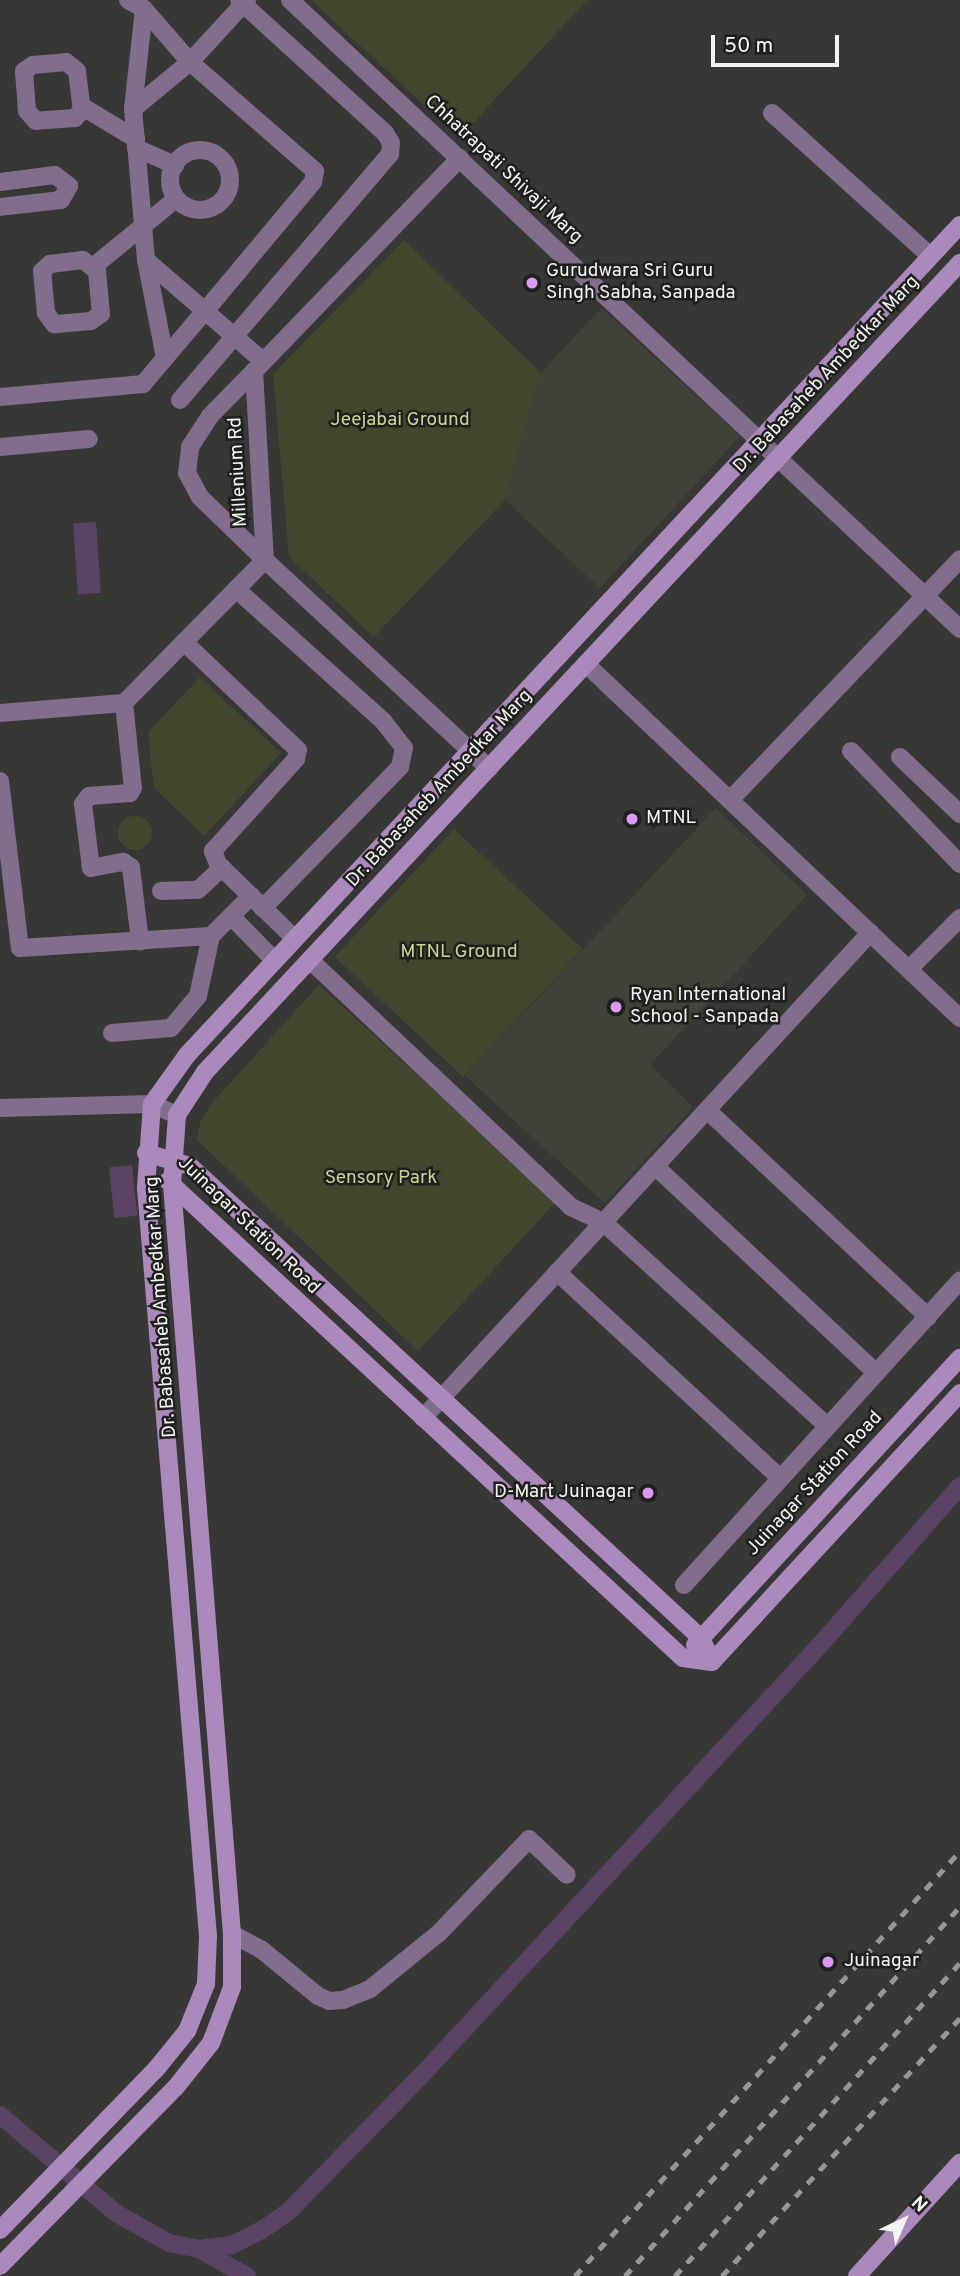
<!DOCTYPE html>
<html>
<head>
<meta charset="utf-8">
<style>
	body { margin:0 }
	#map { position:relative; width:960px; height:2276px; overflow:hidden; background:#373835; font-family:Overpass,sans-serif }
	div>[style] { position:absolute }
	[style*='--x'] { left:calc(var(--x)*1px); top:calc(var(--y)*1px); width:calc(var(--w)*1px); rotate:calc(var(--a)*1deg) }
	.built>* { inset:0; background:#41433a }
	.green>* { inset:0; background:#42472e; transform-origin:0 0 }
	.round { border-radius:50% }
	.water>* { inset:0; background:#5a4365; transform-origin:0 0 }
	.canal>* { height:18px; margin:-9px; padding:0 9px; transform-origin:9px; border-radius:9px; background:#5a4365 }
	.street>* { height:18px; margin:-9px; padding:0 9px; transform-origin:9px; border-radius:9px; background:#826d8d }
	.street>.ring { margin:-9px; padding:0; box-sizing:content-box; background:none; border:18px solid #826d8d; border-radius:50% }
	.secondary>* { height:18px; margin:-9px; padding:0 9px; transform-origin:9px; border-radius:9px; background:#ac89bc }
	.rail>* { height:5px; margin-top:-2.5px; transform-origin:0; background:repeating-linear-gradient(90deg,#969795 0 9px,transparent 0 18px) }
	.dots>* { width:19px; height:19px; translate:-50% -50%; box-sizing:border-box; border:4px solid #1f1f1e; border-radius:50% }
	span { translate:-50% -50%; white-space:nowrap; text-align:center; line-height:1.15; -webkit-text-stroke:5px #1f1f1e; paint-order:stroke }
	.street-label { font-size:19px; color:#f4f5f3 }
	.poi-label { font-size:19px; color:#f4f5f3 }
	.left { translate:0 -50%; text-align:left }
	.right { translate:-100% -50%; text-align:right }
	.park-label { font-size:19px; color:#c8d691 }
	.north { position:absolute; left:869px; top:2185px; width:70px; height:70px; -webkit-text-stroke:5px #1f1f1e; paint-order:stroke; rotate:44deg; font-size:19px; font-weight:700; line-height:28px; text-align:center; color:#f4f5f3 }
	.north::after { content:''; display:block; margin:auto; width:24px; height:32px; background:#f4f5f3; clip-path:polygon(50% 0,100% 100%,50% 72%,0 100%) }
	.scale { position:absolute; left:711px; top:35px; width:128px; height:32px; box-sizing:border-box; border:4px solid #f4f5f3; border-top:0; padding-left:9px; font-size:21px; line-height:24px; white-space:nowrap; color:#f4f5f3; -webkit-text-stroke:5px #1f1f1e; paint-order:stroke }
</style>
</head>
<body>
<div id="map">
	<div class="built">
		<div style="clip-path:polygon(601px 308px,740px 436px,600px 588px,505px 500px,541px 373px)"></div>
		<div style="clip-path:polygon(716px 808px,807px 895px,650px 1065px,693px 1107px,605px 1203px,465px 1076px)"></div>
	</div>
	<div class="green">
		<div style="clip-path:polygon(311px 0,587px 0,459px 138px)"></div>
		<div style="clip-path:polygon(404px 240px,541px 373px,505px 500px,374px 637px,289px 557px,273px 374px)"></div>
		<div style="clip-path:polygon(200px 677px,281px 753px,204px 836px,154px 788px,148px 732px)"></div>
		<div class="round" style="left:118px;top:816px;width:34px;height:34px"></div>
		<div style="left:454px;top:829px;width:176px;height:175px;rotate:43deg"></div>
		<div style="clip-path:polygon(319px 985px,556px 1202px,418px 1351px,197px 1140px,200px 1122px,211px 1104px)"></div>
	</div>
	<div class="water">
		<div style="left:96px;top:522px;width:71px;height:23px;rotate:86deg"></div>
		<div style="left:132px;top:1165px;width:51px;height:23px;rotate:84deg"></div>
	</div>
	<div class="canal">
		<div style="--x:0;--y:2115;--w:152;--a:40.2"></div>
		<div style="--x:116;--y:2213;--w:61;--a:29.5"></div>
		<div style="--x:169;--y:2243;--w:31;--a:11"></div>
		<div style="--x:199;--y:2249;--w:33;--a:-7"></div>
		<div style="--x:232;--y:2245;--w:34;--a:-27"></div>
		<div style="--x:262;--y:2230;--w:33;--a:-35"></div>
		<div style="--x:289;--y:2211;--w:185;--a:-45.7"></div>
		<div style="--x:418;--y:2079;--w:592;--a:-47.19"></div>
		<div style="--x:820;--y:1645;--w:212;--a:-48.6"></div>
		<div style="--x:199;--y:2249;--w:55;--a:29.4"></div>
	</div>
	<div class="street">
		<div style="--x:247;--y:0;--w:84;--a:132.6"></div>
		<div style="--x:190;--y:62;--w:166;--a:41.1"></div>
		<div style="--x:315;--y:171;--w:11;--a:100"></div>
		<div style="--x:313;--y:182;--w:168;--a:129.9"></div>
		<div style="--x:205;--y:311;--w:77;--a:40.8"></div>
		<div style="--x:290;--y:0;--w:919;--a:43.19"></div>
		<div style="--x:66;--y:62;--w:14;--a:39"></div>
		<div style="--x:77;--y:71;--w:39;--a:83"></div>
		<div style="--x:82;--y:110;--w:11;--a:131"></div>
		<div style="--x:75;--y:118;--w:39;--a:176"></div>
		<div style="--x:36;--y:121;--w:13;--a:-132"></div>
		<div style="--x:27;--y:111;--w:40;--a:-94.3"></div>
		<div style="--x:24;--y:71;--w:11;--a:-34"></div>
		<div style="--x:33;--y:65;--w:33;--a:-5"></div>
		<div style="--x:83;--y:107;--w:62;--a:31.1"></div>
		<div style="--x:133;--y:109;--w:101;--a:-83.7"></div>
		<div style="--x:772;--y:113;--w:213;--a:42.1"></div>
		<div style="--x:136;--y:148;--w:43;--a:23.6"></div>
		<div class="ring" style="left:170px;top:150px;width:42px;height:42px"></div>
		<div style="--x:460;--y:158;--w:296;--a:134"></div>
		<div style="--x:254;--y:371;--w:189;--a:86.7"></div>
		<div style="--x:265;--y:560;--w:306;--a:42.9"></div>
		<div style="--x:0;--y:182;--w:55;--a:-7.3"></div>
		<div style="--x:55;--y:175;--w:18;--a:38"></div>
		<div style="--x:69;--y:186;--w:16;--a:120"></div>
		<div style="--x:61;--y:200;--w:61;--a:173.5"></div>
		<div style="--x:83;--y:260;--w:18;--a:38"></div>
		<div style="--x:97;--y:271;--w:43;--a:84.7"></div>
		<div style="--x:101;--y:314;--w:12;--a:145"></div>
		<div style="--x:91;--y:321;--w:37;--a:175"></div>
		<div style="--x:54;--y:324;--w:14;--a:-126"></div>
		<div style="--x:46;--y:313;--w:42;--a:-95.4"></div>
		<div style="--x:42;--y:271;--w:11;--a:-41"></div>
		<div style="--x:50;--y:264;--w:33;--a:-7"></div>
		<div style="--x:146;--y:260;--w:100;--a:79"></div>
		<div style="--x:94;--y:266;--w:106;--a:-39.3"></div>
		<div style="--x:0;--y:397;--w:144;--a:-5.2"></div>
		<div style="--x:143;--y:384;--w:96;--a:-49.7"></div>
		<div style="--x:205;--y:311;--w:78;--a:-139.2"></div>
		<div style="--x:146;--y:260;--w:152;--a:-94.9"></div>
		<div style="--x:133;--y:109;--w:74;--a:-39.5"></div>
		<div style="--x:190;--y:62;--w:70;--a:-131"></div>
		<div style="--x:144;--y:9;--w:18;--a:-151"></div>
		<div style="--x:180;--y:400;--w:323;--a:-49.5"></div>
		<div style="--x:390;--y:154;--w:11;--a:-85"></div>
		<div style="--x:391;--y:143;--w:12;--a:-121"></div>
		<div style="--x:385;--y:133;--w:197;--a:-137.7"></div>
		<div style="--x:0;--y:447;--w:89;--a:-5.1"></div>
		<div style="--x:236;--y:589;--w:198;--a:41.9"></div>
		<div style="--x:383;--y:721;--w:34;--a:52"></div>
		<div style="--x:404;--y:748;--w:19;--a:102"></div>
		<div style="--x:400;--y:767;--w:197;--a:134.2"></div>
		<div style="--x:184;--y:642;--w:157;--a:43.5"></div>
		<div style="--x:298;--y:750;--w:9;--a:103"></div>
		<div style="--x:296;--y:759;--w:124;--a:132.1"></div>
		<div style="--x:213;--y:851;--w:14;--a:69"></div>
		<div style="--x:218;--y:864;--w:107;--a:44.2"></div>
		<div style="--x:586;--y:664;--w:515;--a:43.43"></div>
		<div style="--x:124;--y:703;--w:85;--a:84"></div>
		<div style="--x:133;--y:788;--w:6;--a:121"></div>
		<div style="--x:130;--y:793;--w:41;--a:175.8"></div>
		<div style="--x:89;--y:796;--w:10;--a:127"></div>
		<div style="--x:83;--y:804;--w:64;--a:82.9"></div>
		<div style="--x:91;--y:868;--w:33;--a:-11"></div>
		<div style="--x:123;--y:862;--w:9;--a:32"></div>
		<div style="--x:131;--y:867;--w:75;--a:83.1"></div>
		<div style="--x:0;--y:713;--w:124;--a:-4.6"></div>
		<div style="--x:124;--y:703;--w:201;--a:-45.4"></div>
		<div style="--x:265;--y:560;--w:91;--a:-135.9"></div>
		<div style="--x:200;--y:497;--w:27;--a:-118"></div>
		<div style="--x:187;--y:473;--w:26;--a:-83"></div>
		<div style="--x:190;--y:447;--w:37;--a:-57"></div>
		<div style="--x:210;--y:416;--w:63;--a:-45.6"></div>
		<div style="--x:851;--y:751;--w:157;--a:46"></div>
		<div style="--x:900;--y:757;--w:83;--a:43.5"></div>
		<div style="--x:0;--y:781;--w:168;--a:83.2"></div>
		<div style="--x:20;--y:948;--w:191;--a:-3.6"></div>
		<div style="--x:211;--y:936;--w:57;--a:-45"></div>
		<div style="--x:730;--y:800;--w:333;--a:-46.3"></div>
		<div style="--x:161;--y:891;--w:37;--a:-2"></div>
		<div style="--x:198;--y:890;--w:33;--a:-43"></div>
		<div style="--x:231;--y:916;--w:62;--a:45.7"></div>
		<div style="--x:310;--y:960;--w:359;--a:43.4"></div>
		<div style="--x:571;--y:1207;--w:35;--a:25"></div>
		<div style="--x:603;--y:1222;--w:303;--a:42.3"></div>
		<div style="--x:909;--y:969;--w:72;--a:-45"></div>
		<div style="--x:112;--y:1033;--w:59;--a:-4.8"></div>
		<div style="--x:171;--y:1028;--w:42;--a:-49.8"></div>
		<div style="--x:198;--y:996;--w:61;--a:-77.8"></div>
		<div style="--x:0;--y:1108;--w:152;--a:-1.5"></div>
		<div style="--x:152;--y:1104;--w:27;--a:24"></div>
		<div style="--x:707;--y:1110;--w:303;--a:43.1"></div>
		<div style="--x:655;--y:1166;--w:303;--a:43.1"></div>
		<div style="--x:557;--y:1272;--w:304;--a:42.7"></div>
		<div style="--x:423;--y:1418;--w:660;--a:-47.33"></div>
		<div style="--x:684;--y:1585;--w:411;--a:-47.8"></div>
		<div style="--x:232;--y:1934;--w:34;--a:28"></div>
		<div style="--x:262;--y:1950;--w:72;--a:39.4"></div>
		<div style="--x:318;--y:1996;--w:12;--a:24"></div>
		<div style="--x:329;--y:2001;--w:14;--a:-4"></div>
		<div style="--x:343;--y:2000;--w:29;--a:-22"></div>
		<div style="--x:370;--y:1989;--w:89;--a:-39.1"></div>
		<div style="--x:439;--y:1933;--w:130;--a:-46.2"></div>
		<div style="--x:529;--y:1839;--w:52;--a:43.5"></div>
	</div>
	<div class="secondary">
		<div style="--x:146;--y:1153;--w:46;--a:16.5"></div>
		<div style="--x:190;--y:1166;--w:696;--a:42.73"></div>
		<div style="--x:701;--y:1638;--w:26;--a:65"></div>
		<div style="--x:168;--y:1181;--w:702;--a:42.81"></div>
		<div style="--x:683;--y:1658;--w:29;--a:8"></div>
		<div style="--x:695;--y:1645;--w:391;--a:-47.3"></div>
		<div style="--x:712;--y:1662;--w:366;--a:-47.3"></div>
		<div style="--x:0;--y:2230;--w:226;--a:-45.9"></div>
		<div style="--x:157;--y:2068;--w:48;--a:-51"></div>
		<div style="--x:187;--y:2031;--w:51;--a:-68"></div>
		<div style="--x:206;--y:1984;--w:48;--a:-87.6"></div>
		<div style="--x:208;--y:1936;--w:751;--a:-94.74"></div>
		<div style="--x:146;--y:1188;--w:84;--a:-85.9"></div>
		<div style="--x:152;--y:1104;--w:60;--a:-54.5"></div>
		<div style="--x:187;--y:1055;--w:1134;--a:-47.04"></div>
		<div style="--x:0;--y:2266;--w:251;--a:-45.5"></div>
		<div style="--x:176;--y:2087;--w:56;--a:-51.5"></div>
		<div style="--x:211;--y:2043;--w:60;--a:-69.4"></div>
		<div style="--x:232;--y:1987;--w:53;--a:-90"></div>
		<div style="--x:232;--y:1934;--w:751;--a:-94.58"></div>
		<div style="--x:172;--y:1185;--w:70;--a:-85.9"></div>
		<div style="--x:177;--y:1115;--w:51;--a:-56.9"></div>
		<div style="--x:205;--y:1072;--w:1107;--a:-46.98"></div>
		<div style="--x:857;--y:2276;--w:153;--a:-47.7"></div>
	</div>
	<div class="rail">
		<div style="--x:575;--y:2276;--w:573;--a:-47.83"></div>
		<div style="--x:625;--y:2276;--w:499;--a:-47.8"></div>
		<div style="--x:675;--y:2276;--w:423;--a:-47.7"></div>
		<div style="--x:722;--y:2276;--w:351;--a:-47.3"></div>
	</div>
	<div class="dots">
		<div style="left:532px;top:283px;background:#da9af6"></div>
		<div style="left:632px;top:819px;background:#da9af6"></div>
		<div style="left:616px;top:1007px;background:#da9af6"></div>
		<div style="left:648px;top:1493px;background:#da9af6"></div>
		<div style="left:828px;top:1962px;background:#da9af6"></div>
	</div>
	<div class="street-label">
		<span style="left:503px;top:170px;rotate:43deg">Chhatrapati Shivaji Marg</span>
		<span style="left:827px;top:375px;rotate:-47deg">Dr. Babasaheb Ambedkar Marg</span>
		<span style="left:239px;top:472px;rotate:-93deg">Millenium Rd</span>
		<span style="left:440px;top:789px;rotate:-47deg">Dr. Babasaheb Ambedkar Marg</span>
		<span style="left:248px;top:1226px;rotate:44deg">Juinagar Station Road</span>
		<span style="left:162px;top:1307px;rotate:-94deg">Dr. Babasaheb Ambedkar Marg</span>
		<span style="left:815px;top:1484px;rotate:-47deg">Juinagar Station Road</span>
	</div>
	<div class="poi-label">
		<span class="left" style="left:546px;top:283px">Gurudwara Sri Guru<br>Singh Sabha, Sanpada</span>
		<span class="left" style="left:646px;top:819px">MTNL</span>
		<span class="left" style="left:630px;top:1007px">Ryan International<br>School - Sanpada</span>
		<span class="right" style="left:634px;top:1493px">D-Mart Juinagar</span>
		<span class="left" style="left:844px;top:1962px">Juinagar</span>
	</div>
	<div class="park-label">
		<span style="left:400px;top:421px">Jeejabai Ground</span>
		<span style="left:459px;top:953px">MTNL Ground</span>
		<span style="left:381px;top:1179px">Sensory Park</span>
	</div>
	<div class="north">N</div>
	<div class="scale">50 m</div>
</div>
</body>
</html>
